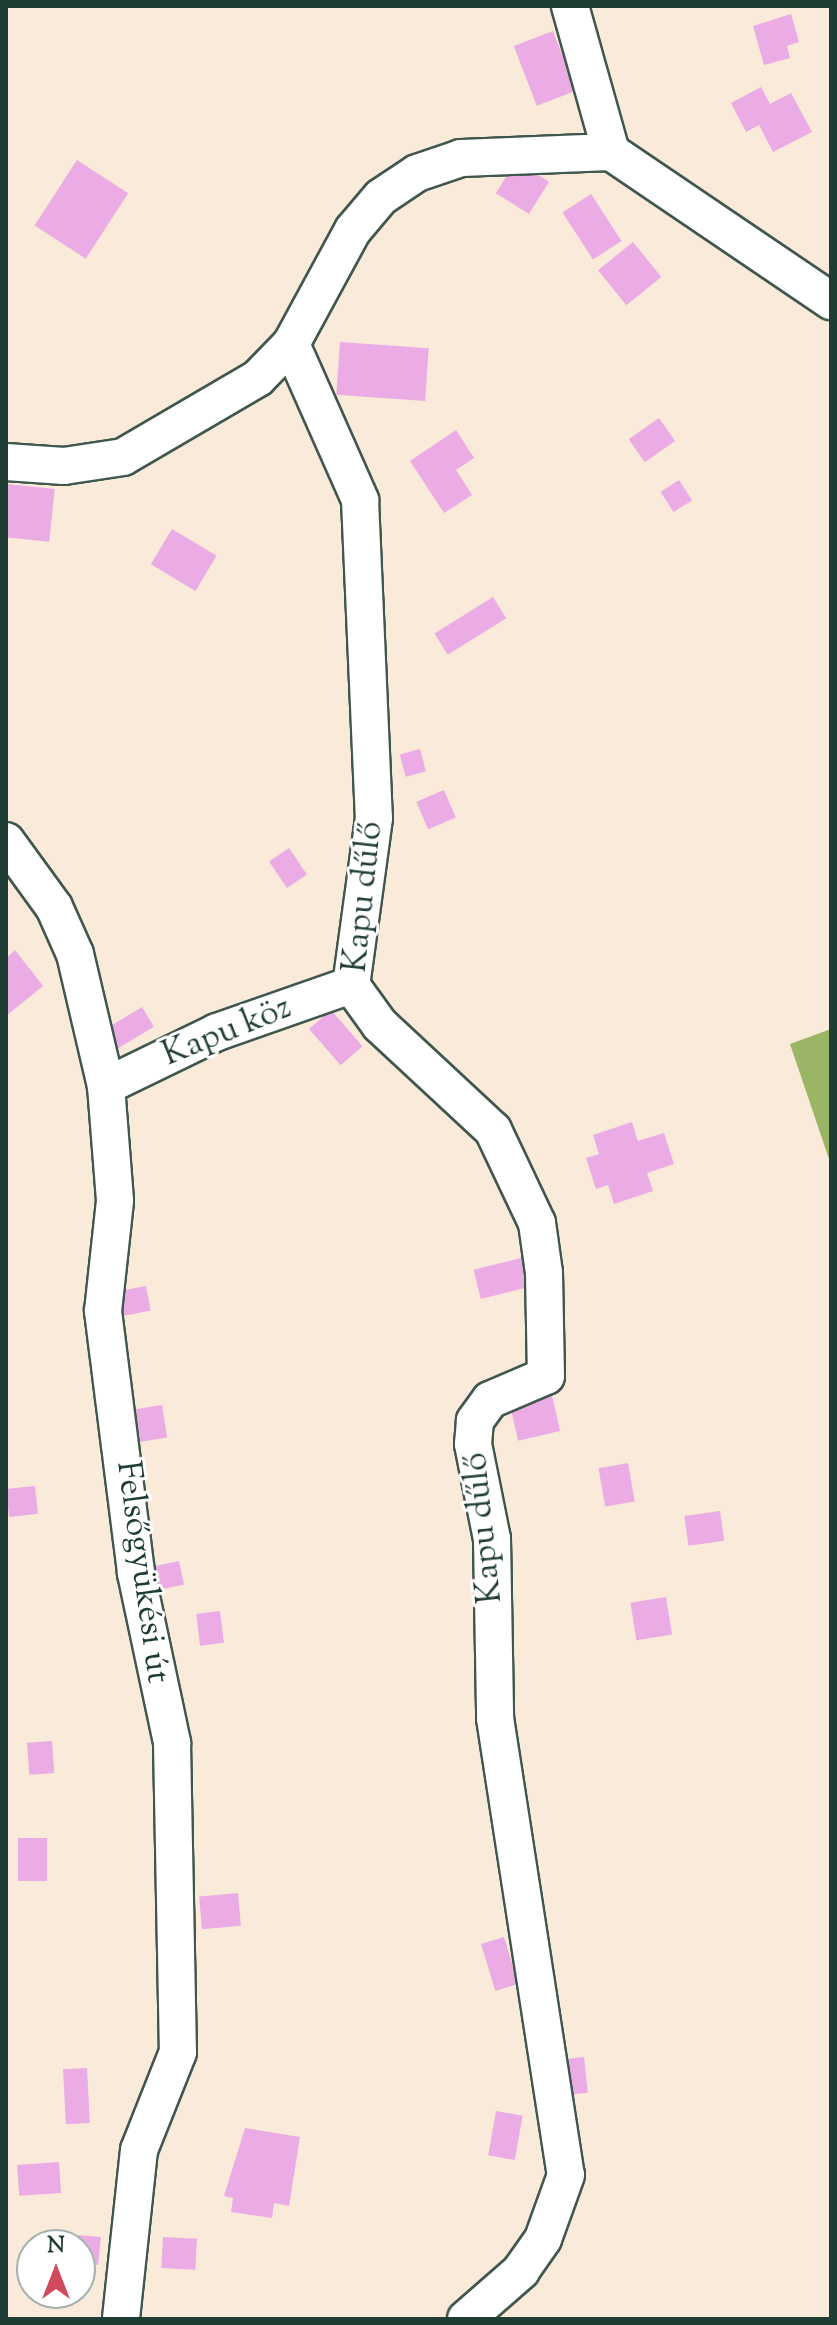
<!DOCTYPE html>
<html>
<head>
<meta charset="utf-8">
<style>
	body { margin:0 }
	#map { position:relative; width:837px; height:2325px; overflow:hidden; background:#f9eada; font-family:"Sorts Mill Goudy",serif }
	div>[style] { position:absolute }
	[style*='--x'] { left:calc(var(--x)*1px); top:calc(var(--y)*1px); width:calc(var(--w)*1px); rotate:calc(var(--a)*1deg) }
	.forest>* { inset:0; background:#9bb566 }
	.building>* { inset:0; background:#ebabe4; transform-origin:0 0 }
	.roads { filter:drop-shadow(2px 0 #40574d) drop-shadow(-2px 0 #40574d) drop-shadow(0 2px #40574d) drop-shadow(0 -2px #40574d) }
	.minor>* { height:36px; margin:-18px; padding:0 18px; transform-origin:18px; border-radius:18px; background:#fff }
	span { translate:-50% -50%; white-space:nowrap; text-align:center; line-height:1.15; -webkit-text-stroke:6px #fff; paint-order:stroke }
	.street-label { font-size:34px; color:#1f3d34 }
	.frame { position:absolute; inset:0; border:8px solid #1f3d34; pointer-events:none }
	.north { position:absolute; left:16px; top:2229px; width:80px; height:80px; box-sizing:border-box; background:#fff; border:2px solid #a5b1ae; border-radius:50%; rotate:0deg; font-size:22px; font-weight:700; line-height:32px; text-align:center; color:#1f3d34 }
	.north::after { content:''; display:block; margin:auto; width:28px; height:36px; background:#d1495b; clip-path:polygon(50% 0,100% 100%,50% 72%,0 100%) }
</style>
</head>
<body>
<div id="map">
	<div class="forest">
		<div style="clip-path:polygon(831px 1029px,831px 1165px,790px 1044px)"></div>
	</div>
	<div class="building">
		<div style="clip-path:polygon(791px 14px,799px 42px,787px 46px,790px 58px,764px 65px,753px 26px)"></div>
		<div style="left:553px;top:31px;width:64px;height:42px;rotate:69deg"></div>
		<div style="clip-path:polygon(761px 87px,770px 104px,791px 93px,812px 132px,773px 152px,759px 125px,746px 132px,731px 103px)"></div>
		<div style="left:77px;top:160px;width:61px;height:78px;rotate:33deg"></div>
		<div style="left:516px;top:161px;width:39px;height:38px;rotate:32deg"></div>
		<div style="left:591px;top:194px;width:56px;height:34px;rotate:57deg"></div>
		<div style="left:633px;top:242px;width:45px;height:45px;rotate:51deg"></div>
		<div style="left:340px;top:342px;width:89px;height:53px;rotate:4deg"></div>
		<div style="left:659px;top:418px;width:28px;height:37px;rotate:55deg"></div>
		<div style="clip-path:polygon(456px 430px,474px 458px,456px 470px,472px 495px,444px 513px,410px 461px)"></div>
		<div style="left:679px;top:480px;width:24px;height:22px;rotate:57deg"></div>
		<div style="left:6px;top:484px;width:49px;height:53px;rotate:6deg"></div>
		<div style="left:172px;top:529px;width:52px;height:41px;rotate:31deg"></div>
		<div style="left:493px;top:597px;width:25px;height:69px;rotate:58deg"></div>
		<div style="left:420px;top:749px;width:23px;height:21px;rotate:75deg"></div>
		<div style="left:444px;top:790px;width:30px;height:30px;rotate:67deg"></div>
		<div style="left:289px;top:848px;width:32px;height:24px;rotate:56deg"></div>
		<div style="clip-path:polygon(15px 950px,43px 986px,6px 1016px,6px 958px)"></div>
		<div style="left:142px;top:1007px;width:23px;height:45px;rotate:59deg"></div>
		<div style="left:331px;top:1010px;width:48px;height:29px;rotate:49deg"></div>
		<div style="clip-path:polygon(632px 1122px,638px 1141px,664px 1133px,674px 1164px,647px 1173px,653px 1191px,614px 1204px,608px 1185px,596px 1189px,586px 1158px,599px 1154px,593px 1135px)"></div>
		<div style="left:525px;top:1257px;width:30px;height:53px;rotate:76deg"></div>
		<div style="left:146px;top:1286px;width:25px;height:32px;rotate:79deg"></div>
		<div style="left:552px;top:1396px;width:36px;height:43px;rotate:77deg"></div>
		<div style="left:162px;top:1405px;width:33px;height:27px;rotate:81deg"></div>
		<div style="left:628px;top:1463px;width:39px;height:30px;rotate:80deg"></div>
		<div style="left:35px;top:1486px;width:28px;height:29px;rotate:84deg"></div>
		<div style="left:720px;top:1511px;width:30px;height:36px;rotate:82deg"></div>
		<div style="left:179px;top:1561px;width:24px;height:38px;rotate:78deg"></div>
		<div style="left:666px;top:1597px;width:38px;height:36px;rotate:81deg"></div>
		<div style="left:220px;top:1611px;width:32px;height:24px;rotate:83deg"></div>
		<div style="left:52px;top:1741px;width:32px;height:25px;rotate:86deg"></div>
		<div style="left:18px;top:1838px;width:29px;height:43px"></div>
		<div style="left:238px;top:1893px;width:33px;height:39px;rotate:85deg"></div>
		<div style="left:504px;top:1937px;width:49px;height:24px;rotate:73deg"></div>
		<div style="left:584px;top:2057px;width:36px;height:21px;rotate:84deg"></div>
		<div style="left:87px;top:2068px;width:55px;height:24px;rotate:87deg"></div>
		<div style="left:496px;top:2111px;width:27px;height:45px;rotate:10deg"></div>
		<div style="clip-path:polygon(245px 2128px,300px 2137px,289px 2206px,274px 2203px,272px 2218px,231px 2212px,233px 2198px,224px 2196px)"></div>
		<div style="left:59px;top:2162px;width:31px;height:42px;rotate:86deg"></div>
		<div style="clip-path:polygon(64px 2234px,101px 2237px,98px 2265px,80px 2263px,80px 2245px,64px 2245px)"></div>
		<div style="left:163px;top:2237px;width:34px;height:31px;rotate:3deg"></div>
	</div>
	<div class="roads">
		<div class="minor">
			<div style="--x:570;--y:6;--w:152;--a:74.3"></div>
			<div style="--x:611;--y:152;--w:266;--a:34.1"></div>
			<div style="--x:291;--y:344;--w:171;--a:66.1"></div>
			<div style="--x:360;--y:500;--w:318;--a:87.5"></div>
			<div style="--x:374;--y:818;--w:169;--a:97.8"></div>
			<div style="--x:351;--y:985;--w:49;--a:54.1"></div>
			<div style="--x:380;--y:1025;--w:154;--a:42.9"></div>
			<div style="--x:493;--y:1130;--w:103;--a:64.7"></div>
			<div style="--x:537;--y:1223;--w:50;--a:82"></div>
			<div style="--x:544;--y:1273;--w:103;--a:88.9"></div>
			<div style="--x:546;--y:1376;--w:61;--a:156.8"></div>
			<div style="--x:490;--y:1400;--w:26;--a:126"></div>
			<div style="--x:475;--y:1421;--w:23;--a:95"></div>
			<div style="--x:473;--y:1444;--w:97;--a:78.7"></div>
			<div style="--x:492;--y:1539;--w:179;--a:89"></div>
			<div style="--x:495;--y:1718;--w:462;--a:81.2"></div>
			<div style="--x:566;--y:2175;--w:68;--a:109.8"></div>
			<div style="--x:543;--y:2239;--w:39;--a:125"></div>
			<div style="--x:521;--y:2271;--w:73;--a:138.9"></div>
			<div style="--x:6;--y:462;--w:58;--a:3.9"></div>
			<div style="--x:64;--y:466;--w:60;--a:-8.7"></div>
			<div style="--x:123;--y:457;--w:156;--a:-30.3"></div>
			<div style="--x:258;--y:378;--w:47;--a:-45.9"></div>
			<div style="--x:291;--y:344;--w:130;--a:-61.5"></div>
			<div style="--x:353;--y:230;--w:43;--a:-49.7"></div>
			<div style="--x:381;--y:197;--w:43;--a:-33.7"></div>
			<div style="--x:417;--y:173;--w:46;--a:-18.8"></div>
			<div style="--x:461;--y:158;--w:150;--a:-2.3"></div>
			<div style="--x:6;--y:841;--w:82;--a:54"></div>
			<div style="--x:54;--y:907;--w:51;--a:65.9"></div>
			<div style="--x:75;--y:954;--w:136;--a:76.8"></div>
			<div style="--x:106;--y:1086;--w:115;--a:85.5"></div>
			<div style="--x:115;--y:1201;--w:111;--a:96.2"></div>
			<div style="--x:103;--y:1311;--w:264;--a:82.8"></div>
			<div style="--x:136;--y:1573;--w:174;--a:78"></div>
			<div style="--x:172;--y:1743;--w:309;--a:88.9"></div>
			<div style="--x:178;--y:2052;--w:105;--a:111.7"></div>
			<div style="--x:139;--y:2150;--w:170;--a:96.1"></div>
			<div style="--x:106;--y:1086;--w:123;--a:-25.9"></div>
			<div style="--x:217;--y:1032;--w:142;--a:-19.3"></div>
		</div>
	</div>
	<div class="street-label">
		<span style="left:364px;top:897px;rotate:-84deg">Kapu dűlő</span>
		<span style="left:227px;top:1032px;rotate:-22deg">Kapu köz</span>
		<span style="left:484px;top:1528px;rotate:-96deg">Kapu dűlő</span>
		<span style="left:142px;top:1572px;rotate:82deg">Felsőgyükési út</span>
	</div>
	<div class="frame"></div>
	<div class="north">N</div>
</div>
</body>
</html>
